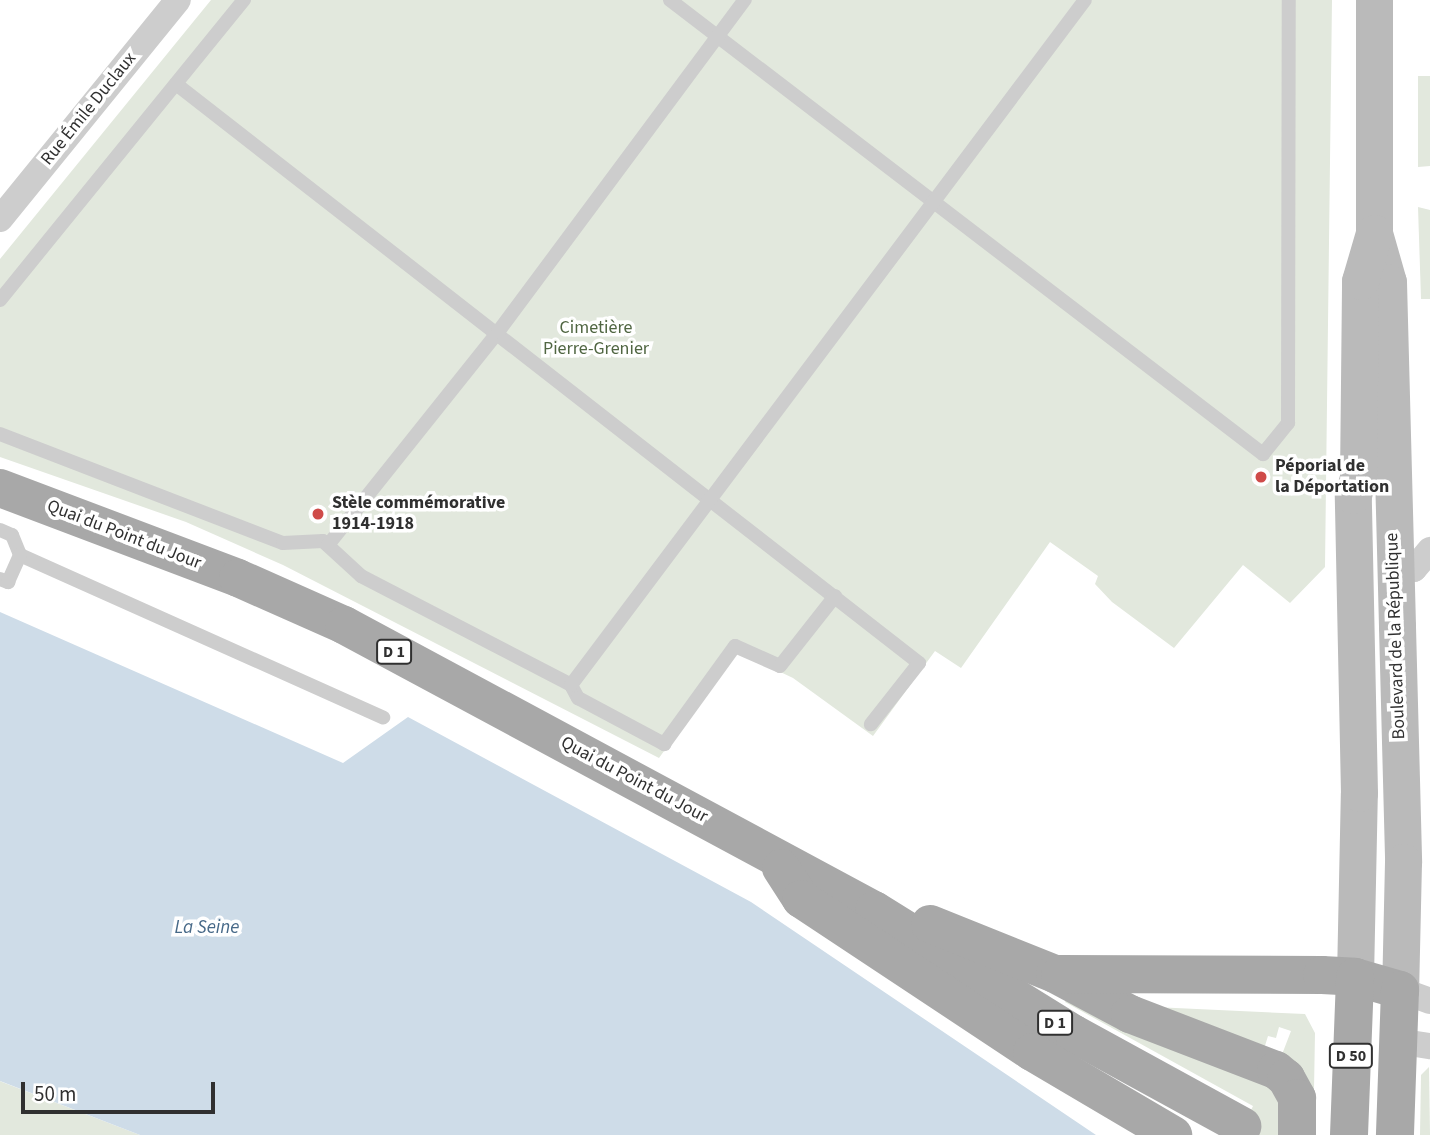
<!DOCTYPE html>
<html>
<head>
<meta charset="utf-8">
<style>
	body { margin:0 }
	#map { position:relative; width:1430px; height:1135px; overflow:hidden; background:#fff; font-family:"Source Sans 3",sans-serif }
	div>[style] { position:absolute }
	[style*='--x'] { left:calc(var(--x)*1px); top:calc(var(--y)*1px); width:calc(var(--w)*1px); rotate:calc(var(--a)*1deg) }
	.green>* { inset:0; background:#e2e8dd }
	.water>* { inset:0; background:#cedce8 }
	.service>* { height:14px; margin:-7px; padding:0 7px; transform-origin:7px; border-radius:7px; background:#cdcdcd }
	.minor>* { height:26px; margin:-13px; padding:0 13px; transform-origin:13px; border-radius:13px; background:#cdcdcd }
	.secondary>* { height:37px; margin:-18.5px; padding:0 18.5px; transform-origin:18.5px; border-radius:18.5px; background:#bababa }
	.primary>* { height:38px; margin:-19px; padding:0 19px; transform-origin:19px; border-radius:19px; background:#a8a8a8 }
	.dots>* { width:19px; height:19px; translate:-50% -50%; box-sizing:border-box; border:4px solid #fff; border-radius:50% }
	span { translate:-50% -50%; white-space:nowrap; text-align:center; line-height:1.15; -webkit-text-stroke:7px #fff; paint-order:stroke }
	.shield-label span { padding:2px 5px; background:#fff; border:2px solid; border-radius:5px; -webkit-text-stroke-width:0 }
	.shield-label { font-size:16px; color:#303030; font-weight:700 }
	.street-label { font-size:18px; color:#303030 }
	.park-label { font-size:18px; color:#506642 }
	.poi-label { font-size:18px; color:#303030; font-weight:700 }
	.left { translate:0 -50%; text-align:left }
	.water-label { font-size:19px; color:#476988; font-style:italic }
	.scale { position:absolute; left:21px; top:1082px; width:194px; height:32px; box-sizing:border-box; border:4px solid #303030; border-top:0; padding-left:9px; font-size:21px; line-height:24px; white-space:nowrap; color:#303030; -webkit-text-stroke:5px #fff; paint-order:stroke }
</style>
</head>
<body>
<div id="map">
	<div class="green">
		<div style="clip-path:polygon(211px 0,1332px 0,1325px 567px,1290px 603px,1243px 565px,1174px 648px,1112px 602px,1095px 584px,1098px 576px,1050px 542px,961px 668px,935px 651px,873px 736px,793px 678px,736px 651px,659px 758px,283px 565px,186px 522px,0 457px,0 259px)"></div>
		<div style="clip-path:polygon(1430px 20px,1430px 166px,1418px 167px,1418px 76px,1430px 76px)"></div>
		<div style="clip-path:polygon(1418px 207px,1430px 210px,1430px 299px,1421px 299px)"></div>
		<div style="clip-path:polygon(1067px 997px,1259px 1078px,1278px 1094px,1278px 1135px,1239px 1135px,1253px 1106px,1065px 1002px)"></div>
		<div style="clip-path:polygon(1154px 1007px,1305px 1014px,1315px 1033px,1314px 1090px,1281px 1057px,1291px 1031px,1279px 1027px,1276px 1038px,1268px 1036px,1264px 1049px)"></div>
		<div style="clip-path:polygon(1429px 1067px,1430px 1135px,1420px 1135px,1421px 1075px)"></div>
		<div style="clip-path:polygon(0 1081px,2px 1082px,140px 1135px,0 1135px)"></div>
	</div>
	<div class="water">
		<div style="clip-path:polygon(0 612px,343px 763px,408px 717px,751px 902px,1096px 1135px,140px 1135px,0 1081px)"></div>
	</div>
	<div class="service">
		<div style="--x:670;--y:0;--w:747;--a:37.44"></div>
		<div style="--x:1263;--y:454;--w:40;--a:-51"></div>
		<div style="--x:1288;--y:423;--w:423;--a:-89.9"></div>
		<div style="--x:176;--y:84;--w:942;--a:37.93"></div>
		<div style="--x:919;--y:663;--w:78;--a:128.2"></div>
		<div style="--x:0;--y:300;--w:387;--a:-50.9"></div>
		<div style="--x:0;--y:434;--w:303;--a:21.1"></div>
		<div style="--x:283;--y:543;--w:40;--a:-2.9"></div>
		<div style="--x:323;--y:541;--w:52;--a:42.6"></div>
		<div style="--x:361;--y:576;--w:237;--a:27.4"></div>
		<div style="--x:571;--y:685;--w:15;--a:62"></div>
		<div style="--x:578;--y:698;--w:98;--a:28.1"></div>
		<div style="--x:664;--y:744;--w:121;--a:-54.1"></div>
		<div style="--x:735;--y:646;--w:49;--a:24"></div>
		<div style="--x:780;--y:666;--w:89;--a:-51.8"></div>
		<div style="--x:0;--y:530;--w:13;--a:23"></div>
		<div style="--x:12;--y:535;--w:22;--a:68"></div>
		<div style="--x:20;--y:555;--w:398;--a:24.1"></div>
		<div style="--x:328;--y:545;--w:273;--a:-51.4"></div>
		<div style="--x:498;--y:332;--w:414;--a:-53.4"></div>
		<div style="--x:0;--y:579;--w:9;--a:21"></div>
		<div style="--x:8;--y:582;--w:30;--a:-66"></div>
		<div style="--x:571;--y:685;--w:856;--a:-53.12"></div>
	</div>
	<div class="minor">
		<div style="--x:0;--y:219;--w:282;--a:-50.9"></div>
		<div style="--x:1393;--y:570;--w:21;--a:-3"></div>
		<div style="--x:1414;--y:569;--w:25;--a:-50"></div>
		<div style="--x:1400;--y:990;--w:32;--a:20"></div>
		<div style="--x:1397;--y:1041;--w:33;--a:9"></div>
	</div>
	<div class="secondary">
		<div style="--x:1374;--y:0;--w:233;--a:90"></div>
		<div style="--x:1374;--y:233;--w:51;--a:74.1"></div>
		<div style="--x:1388;--y:282;--w:345;--a:88.5"></div>
		<div style="--x:1397;--y:627;--w:235;--a:88.5"></div>
		<div style="--x:1403;--y:862;--w:128;--a:91.3"></div>
		<div style="--x:1355;--y:977;--w:184;--a:-88.8"></div>
		<div style="--x:1359;--y:793;--w:298;--a:-91.2"></div>
		<div style="--x:1353;--y:495;--w:18;--a:-74"></div>
		<div style="--x:1358;--y:478;--w:197;--a:-89.4"></div>
		<div style="--x:1360;--y:281;--w:50;--a:-73.7"></div>
	</div>
	<div class="primary">
		<div style="--x:0;--y:488;--w:254;--a:20.7"></div>
		<div style="--x:238;--y:578;--w:116;--a:23.9"></div>
		<div style="--x:344;--y:625;--w:602;--a:28.27"></div>
		<div style="--x:874;--y:910;--w:235;--a:31.8"></div>
		<div style="--x:1074;--y:1034;--w:192;--a:28.7"></div>
		<div style="--x:781;--y:868;--w:37;--a:57"></div>
		<div style="--x:801;--y:899;--w:277;--a:33.5"></div>
		<div style="--x:1032;--y:1052;--w:164;--a:30.5"></div>
		<div style="--x:930;--y:924;--w:135;--a:21.8"></div>
		<div style="--x:1055;--y:974;--w:85;--a:28.1"></div>
		<div style="--x:1130;--y:1014;--w:156;--a:21"></div>
		<div style="--x:1276;--y:1070;--w:13;--a:39"></div>
		<div style="--x:1286;--y:1078;--w:23;--a:61"></div>
		<div style="--x:1297;--y:1098;--w:37;--a:90"></div>
		<div style="--x:1060;--y:974;--w:262;--a:0.2"></div>
		<div style="--x:1322;--y:975;--w:33;--a:3"></div>
		<div style="--x:1355;--y:977;--w:47;--a:16.1"></div>
		<div style="--x:1400;--y:990;--w:145;--a:92"></div>
		<div style="--x:1349;--y:1135;--w:158;--a:-87.8"></div>
	</div>
	<div class="dots">
		<div style="left:1261px;top:477px;background:#cf4b49"></div>
		<div style="left:318px;top:514px;background:#cf4b49"></div>
	</div>
	<div class="shield-label">
		<span style="left:394px;top:652px">D 1</span>
		<span style="left:1055px;top:1023px">D 1</span>
		<span style="left:1351px;top:1056px">D 50</span>
	</div>
	<div class="street-label">
		<span style="left:89px;top:109px;rotate:-51deg">Rue Émile Duclaux</span>
		<span style="left:124px;top:535px;rotate:21deg">Quai du Point du Jour</span>
		<span style="left:1396px;top:636px;rotate:-92deg">Boulevard de la République</span>
		<span style="left:634px;top:780px;rotate:28deg">Quai du Point du Jour</span>
	</div>
	<div class="park-label">
		<span style="left:596px;top:339px">Cimetière<br>Pierre-Grenier</span>
	</div>
	<div class="poi-label">
		<span class="left" style="left:1275px;top:477px">Péporial de<br>la Déportation</span>
		<span class="left" style="left:332px;top:514px">Stèle commémorative<br>1914-1918</span>
	</div>
	<div class="water-label">
		<span style="left:207px;top:928px">La Seine</span>
	</div>
	<div class="scale">50 m</div>
</div>
</body>
</html>
